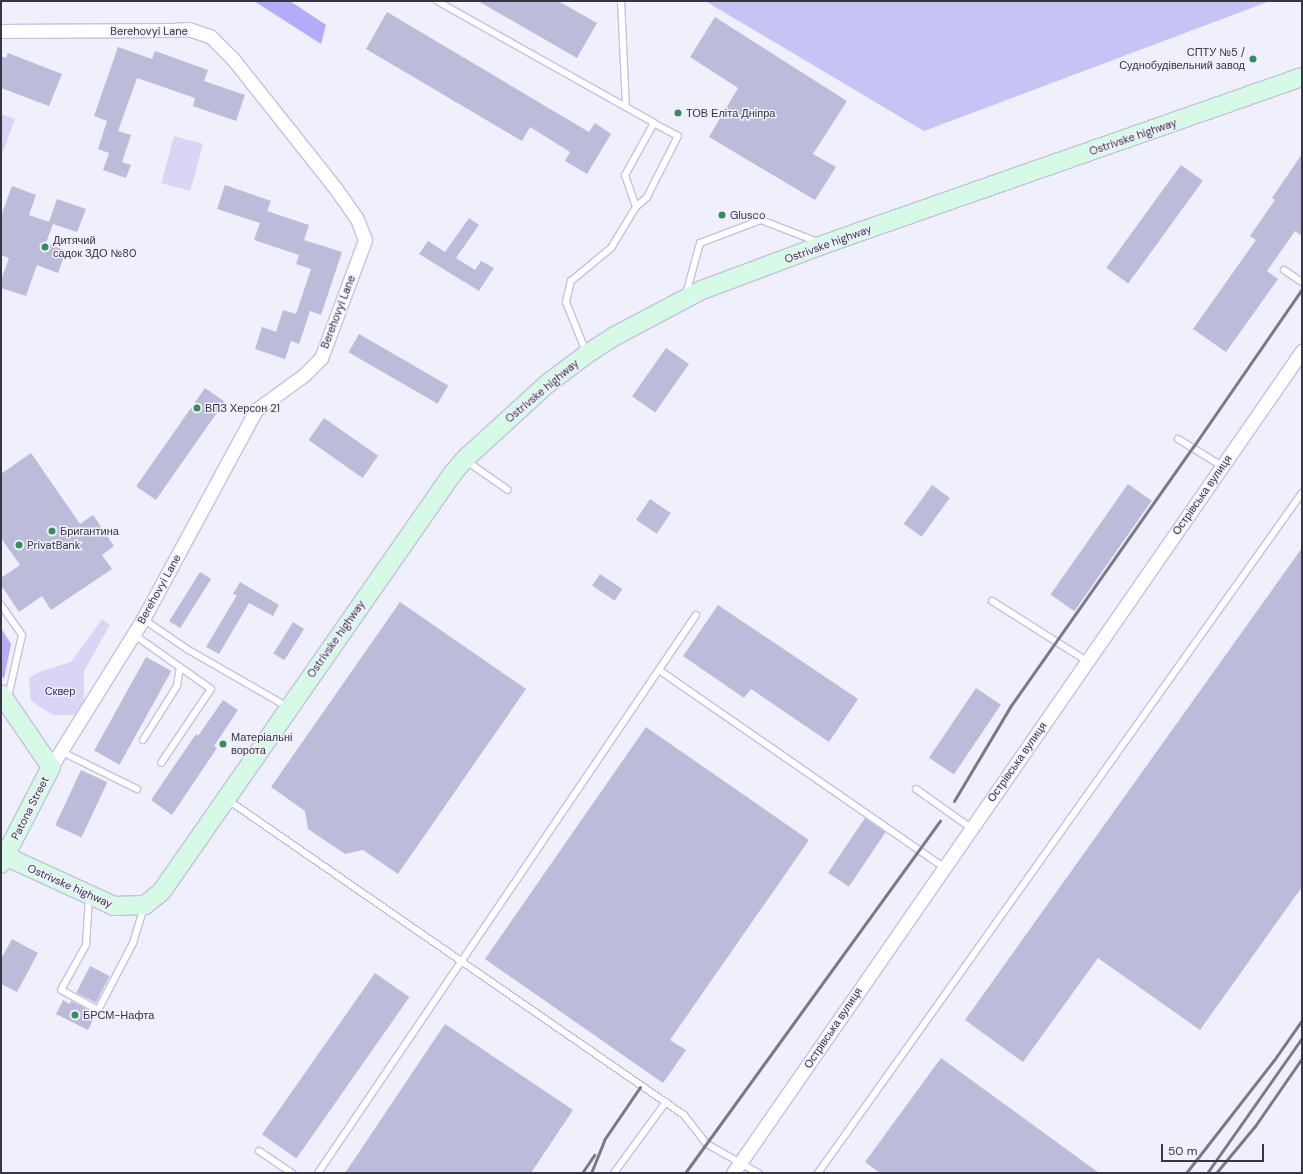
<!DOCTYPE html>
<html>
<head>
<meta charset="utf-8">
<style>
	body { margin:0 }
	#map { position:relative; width:1303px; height:1174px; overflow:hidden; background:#f0effc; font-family:"DM Sans",sans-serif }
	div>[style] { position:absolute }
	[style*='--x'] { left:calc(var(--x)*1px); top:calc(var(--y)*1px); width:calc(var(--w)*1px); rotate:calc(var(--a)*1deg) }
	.green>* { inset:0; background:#d8d6f4; transform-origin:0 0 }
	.forest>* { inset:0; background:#b4abfb }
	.water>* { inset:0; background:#c7c3f5 }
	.building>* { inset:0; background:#bdbbda; transform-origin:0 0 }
	.roads { filter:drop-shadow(1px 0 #c4c2e0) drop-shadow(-1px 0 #c4c2e0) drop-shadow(0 1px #c4c2e0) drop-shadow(0 -1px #c4c2e0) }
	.lane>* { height:6px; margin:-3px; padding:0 3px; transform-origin:3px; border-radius:3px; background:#fff }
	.street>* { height:13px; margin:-6.5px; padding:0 6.5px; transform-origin:6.5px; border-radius:6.5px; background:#fff }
	.secondary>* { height:18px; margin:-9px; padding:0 9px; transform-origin:9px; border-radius:9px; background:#d6fae6 }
	.rail>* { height:3px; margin:-1.5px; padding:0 1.5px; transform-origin:1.5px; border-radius:1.5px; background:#7a7986 }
	.dots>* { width:11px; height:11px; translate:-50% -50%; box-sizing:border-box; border:2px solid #f0effc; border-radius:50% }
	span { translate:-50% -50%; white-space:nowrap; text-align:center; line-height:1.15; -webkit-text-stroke:3px #f0effc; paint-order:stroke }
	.street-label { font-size:11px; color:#363542 }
	.poi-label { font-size:11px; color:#363542 }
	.right { translate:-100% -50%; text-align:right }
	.left { translate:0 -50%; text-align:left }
	.park-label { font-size:11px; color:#3c2580 }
	.frame { position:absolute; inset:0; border:2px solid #363542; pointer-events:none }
	.scale { position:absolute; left:1161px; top:1144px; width:103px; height:18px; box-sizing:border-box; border:2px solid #363542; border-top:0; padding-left:5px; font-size:12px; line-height:14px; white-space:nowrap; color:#363542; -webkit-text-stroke:3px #f0effc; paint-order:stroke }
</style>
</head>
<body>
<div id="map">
	<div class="green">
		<div style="clip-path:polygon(1px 114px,15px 119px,1px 158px)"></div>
		<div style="left:174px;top:136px;width:30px;height:49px;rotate:15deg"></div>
		<div style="clip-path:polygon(102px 619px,110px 625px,84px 671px,84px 704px,74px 715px,53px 715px,31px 701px,29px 678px,41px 671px,71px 662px)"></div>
	</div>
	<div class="forest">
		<div style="clip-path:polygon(254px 1px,290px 1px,326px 25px,321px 44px)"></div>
		<div style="clip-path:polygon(1px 628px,11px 644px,4px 679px,1px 675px)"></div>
	</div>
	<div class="water">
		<div style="clip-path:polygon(705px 1px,1270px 1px,924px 131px)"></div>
	</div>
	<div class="building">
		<div style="clip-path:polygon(478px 1px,558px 1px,597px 23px,577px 58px)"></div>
		<div style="clip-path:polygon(387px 12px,589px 132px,595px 123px,611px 134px,587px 174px,565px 161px,570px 152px,530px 127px,522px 141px,366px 49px)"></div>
		<div style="clip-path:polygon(715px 17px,847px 101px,813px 154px,836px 167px,815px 200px,709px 137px,738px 88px,690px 57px)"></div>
		<div style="clip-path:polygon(118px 47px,152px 59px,155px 51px,208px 70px,204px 81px,245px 95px,236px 121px,193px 106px,195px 98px,137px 78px,118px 131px,131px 135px,122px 162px,131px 165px,126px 178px,103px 170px,109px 153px,98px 149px,107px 121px,94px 116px)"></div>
		<div style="clip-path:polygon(8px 53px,62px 74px,49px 106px,1px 88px,1px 56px,6px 58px)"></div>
		<div style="clip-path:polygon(1302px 154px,1302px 236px,1295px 231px,1267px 271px,1278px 279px,1226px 352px,1193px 329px,1256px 240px,1250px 236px,1275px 200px,1272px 198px)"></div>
		<div style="left:1181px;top:165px;width:27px;height:127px;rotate:36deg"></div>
		<div style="clip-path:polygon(225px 185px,271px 201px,267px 211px,309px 225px,304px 240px,342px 252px,321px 315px,310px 311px,299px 344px,291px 341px,285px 359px,255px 349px,262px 327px,276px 332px,283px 310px,296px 314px,311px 269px,296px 264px,299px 255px,254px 240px,260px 223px,217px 209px)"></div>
		<div style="clip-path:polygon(12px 186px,36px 195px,29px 215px,49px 222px,57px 199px,86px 209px,77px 232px,53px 224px,46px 243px,66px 251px,58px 273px,37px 265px,26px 296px,1px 288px,1px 280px,9px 258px,1px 255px,1px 216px)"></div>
		<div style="clip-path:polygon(469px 218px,479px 225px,456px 258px,475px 270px,481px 261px,494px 268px,479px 291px,419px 254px,428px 241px,445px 252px)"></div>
		<div style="left:359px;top:334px;width:103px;height:21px;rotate:30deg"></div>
		<div style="left:666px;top:348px;width:28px;height:59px;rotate:35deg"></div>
		<div style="left:205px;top:388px;width:24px;height:120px;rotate:35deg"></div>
		<div style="left:324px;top:418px;width:66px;height:27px;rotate:35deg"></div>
		<div style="clip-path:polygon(31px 453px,80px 524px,93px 515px,114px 546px,102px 555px,112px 569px,51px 610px,42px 596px,19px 612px,1px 585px,1px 578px,20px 565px,1px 538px,1px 474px)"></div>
		<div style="left:1128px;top:484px;width:29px;height:135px;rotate:35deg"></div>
		<div style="left:932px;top:485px;width:22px;height:48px;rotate:36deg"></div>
		<div style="left:650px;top:499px;width:25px;height:25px;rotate:34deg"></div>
		<div style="clip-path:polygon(1302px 548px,1302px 887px,1200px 1030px,1098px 958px,1023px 1062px,965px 1020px)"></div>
		<div style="left:200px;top:572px;width:13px;height:58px;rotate:32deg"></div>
		<div style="left:600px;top:574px;width:27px;height:14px;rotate:34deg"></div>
		<div style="clip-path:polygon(240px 582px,279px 605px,273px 616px,249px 603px,219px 654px,206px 647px,237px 595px,233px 594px)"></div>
		<div style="clip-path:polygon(400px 602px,526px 689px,398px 874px,363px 850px,345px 854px,308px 829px,305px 811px,271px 787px)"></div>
		<div style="clip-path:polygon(718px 605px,858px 699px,829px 742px,751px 689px,744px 698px,683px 656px)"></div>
		<div style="left:293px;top:622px;width:13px;height:37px;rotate:32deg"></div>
		<div style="left:146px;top:657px;width:29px;height:107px;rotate:29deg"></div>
		<div style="left:976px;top:688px;width:30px;height:84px;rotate:34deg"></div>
		<div style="clip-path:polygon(223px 700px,238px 710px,214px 746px,217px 748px,172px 815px,151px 800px,196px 734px,198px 736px)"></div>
		<div style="clip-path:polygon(646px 727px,809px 840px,670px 1040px,686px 1050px,663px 1083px,485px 959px)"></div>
		<div style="left:81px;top:770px;width:29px;height:61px;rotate:25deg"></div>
		<div style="left:865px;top:818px;width:25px;height:66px;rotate:34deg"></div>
		<div style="clip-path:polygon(12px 939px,38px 953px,17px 992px,1px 984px,1px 959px)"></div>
		<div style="left:90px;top:966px;width:22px;height:30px;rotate:27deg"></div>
		<div style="left:375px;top:973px;width:42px;height:197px;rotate:35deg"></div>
		<div style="clip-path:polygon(63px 1000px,70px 1004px,71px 1001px,91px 1011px,90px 1014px,95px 1016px,88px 1030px,56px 1014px)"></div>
		<div style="clip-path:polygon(445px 1024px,573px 1110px,531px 1173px,345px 1173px)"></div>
		<div style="clip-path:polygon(941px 1058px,1099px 1173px,880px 1173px,865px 1162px)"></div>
	</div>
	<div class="roads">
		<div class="lane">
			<div style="--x:437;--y:1;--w:249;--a:29.3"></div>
			<div style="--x:654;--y:123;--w:60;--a:119.1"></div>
			<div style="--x:625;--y:175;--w:34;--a:71"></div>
			<div style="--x:621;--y:1;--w:106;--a:87.3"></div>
			<div style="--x:1284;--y:270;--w:22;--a:34"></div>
			<div style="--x:686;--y:294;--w:53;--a:-74.6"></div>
			<div style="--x:700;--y:243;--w:65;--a:-20.7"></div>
			<div style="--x:761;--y:220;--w:61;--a:21.1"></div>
			<div style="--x:586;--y:352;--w:54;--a:-111.8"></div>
			<div style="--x:566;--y:302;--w:22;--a:-77"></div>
			<div style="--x:571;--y:281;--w:52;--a:-39.5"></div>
			<div style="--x:611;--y:248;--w:48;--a:-58.6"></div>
			<div style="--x:636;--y:207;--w:15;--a:-42"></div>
			<div style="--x:647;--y:197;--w:68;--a:-63.1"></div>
			<div style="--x:678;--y:136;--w:27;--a:-152"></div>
			<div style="--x:1178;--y:439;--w:52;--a:31.5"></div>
			<div style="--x:465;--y:460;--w:52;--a:34.9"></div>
			<div style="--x:992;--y:601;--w:112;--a:32.3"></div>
			<div style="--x:1;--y:605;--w:37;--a:55"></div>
			<div style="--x:22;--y:635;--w:64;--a:102.7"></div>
			<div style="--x:143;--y:619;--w:53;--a:34.3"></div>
			<div style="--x:187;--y:649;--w:116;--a:29.9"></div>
			<div style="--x:133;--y:634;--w:95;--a:35.2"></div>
			<div style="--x:211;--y:689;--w:89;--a:124"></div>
			<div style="--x:659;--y:670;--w:346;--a:34.7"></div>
			<div style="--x:143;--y:740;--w:64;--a:-57.8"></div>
			<div style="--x:177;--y:686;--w:19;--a:-81"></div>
			<div style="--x:60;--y:751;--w:86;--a:26.3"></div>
			<div style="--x:916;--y:789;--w:67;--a:35.3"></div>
			<div style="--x:228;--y:800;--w:554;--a:34.64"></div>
			<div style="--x:684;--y:1115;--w:37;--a:52"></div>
			<div style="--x:707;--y:1144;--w:59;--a:29.6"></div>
			<div style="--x:89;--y:897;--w:48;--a:93.6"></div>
			<div style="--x:86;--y:945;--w:51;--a:119.1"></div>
			<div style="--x:61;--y:990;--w:42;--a:28.4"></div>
			<div style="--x:98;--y:1010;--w:76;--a:-62.4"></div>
			<div style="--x:133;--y:943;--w:38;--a:-73"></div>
			<div style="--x:259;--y:1151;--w:40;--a:34"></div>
			<div style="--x:318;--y:1173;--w:674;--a:-55.89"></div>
			<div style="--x:614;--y:1173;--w:88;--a:-53.8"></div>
			<div style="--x:818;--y:1173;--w:835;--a:-54.56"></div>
		</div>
		<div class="street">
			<div style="--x:1;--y:31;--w:172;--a:-0.3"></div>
			<div style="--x:173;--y:30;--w:15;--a:-4"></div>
			<div style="--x:188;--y:29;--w:23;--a:18"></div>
			<div style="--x:210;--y:36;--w:33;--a:45"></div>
			<div style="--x:233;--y:59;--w:166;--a:51.6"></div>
			<div style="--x:336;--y:189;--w:37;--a:55"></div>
			<div style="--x:357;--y:219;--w:22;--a:69"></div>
			<div style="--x:365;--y:240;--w:126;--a:110.4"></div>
			<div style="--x:321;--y:358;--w:24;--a:135"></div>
			<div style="--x:304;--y:375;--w:59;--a:143.9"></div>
			<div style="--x:256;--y:410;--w:238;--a:118.4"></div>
			<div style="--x:143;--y:619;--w:174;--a:121.9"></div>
			<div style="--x:733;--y:1173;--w:1000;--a:-55.31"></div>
		</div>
		<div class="secondary">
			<div style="--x:1;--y:694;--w:88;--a:55.6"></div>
			<div style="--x:51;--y:767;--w:109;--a:117.3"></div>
			<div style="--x:5;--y:856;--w:120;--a:24.6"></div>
			<div style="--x:114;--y:906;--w:31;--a:-2"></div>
			<div style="--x:145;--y:905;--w:22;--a:-39"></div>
			<div style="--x:162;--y:891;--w:509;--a:-55.16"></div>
			<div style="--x:453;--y:473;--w:18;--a:-49"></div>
			<div style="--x:465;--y:459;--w:111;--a:-42.4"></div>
			<div style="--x:547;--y:384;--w:50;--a:-36.9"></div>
			<div style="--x:587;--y:354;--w:33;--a:-33"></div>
			<div style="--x:615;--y:336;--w:98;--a:-27.9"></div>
			<div style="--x:702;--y:290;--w:131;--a:-20.5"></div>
			<div style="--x:825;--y:244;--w:505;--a:-19.3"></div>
		</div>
	</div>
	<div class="rail">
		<div style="--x:954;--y:801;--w:109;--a:-59.2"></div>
		<div style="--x:1010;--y:707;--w:318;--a:-54.9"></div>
		<div style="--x:1193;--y:447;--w:192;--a:-55.4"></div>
		<div style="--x:582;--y:1173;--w:22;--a:-56"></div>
		<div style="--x:591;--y:1173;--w:35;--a:-68"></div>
		<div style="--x:604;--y:1140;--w:64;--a:-55.8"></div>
		<div style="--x:685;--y:1173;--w:435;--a:-54.1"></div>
		<div style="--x:1186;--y:1173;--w:143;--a:-52.1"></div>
		<div style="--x:1274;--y:1060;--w:49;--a:-55"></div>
		<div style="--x:1207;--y:1173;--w:165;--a:-54.9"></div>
		<div style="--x:1216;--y:1173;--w:61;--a:-50.3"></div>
		<div style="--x:1255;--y:1126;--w:83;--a:-55.3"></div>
	</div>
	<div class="dots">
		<div style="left:1253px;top:59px;background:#3a8c5e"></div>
		<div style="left:678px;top:113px;background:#3a8c5e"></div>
		<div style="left:722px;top:215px;background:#3a8c5e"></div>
		<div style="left:45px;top:247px;background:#3a8c5e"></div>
		<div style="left:197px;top:408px;background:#3a8c5e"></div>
		<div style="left:52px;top:531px;background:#3a8c5e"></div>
		<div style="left:19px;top:545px;background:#3a8c5e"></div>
		<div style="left:223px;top:744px;background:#3a8c5e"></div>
		<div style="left:75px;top:1015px;background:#3a8c5e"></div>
	</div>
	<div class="street-label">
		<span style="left:149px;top:31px">Berehovyi Lane</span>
		<span style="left:1133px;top:137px;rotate:-19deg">Ostrivske highway</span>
		<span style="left:828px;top:244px;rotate:-20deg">Ostrivske highway</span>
		<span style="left:338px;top:312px;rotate:-69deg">Berehovyi Lane</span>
		<span style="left:542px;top:391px;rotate:-40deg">Ostrivske highway</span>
		<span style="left:1202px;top:495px;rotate:-55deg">Острівська вулиця</span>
		<span style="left:159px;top:589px;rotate:-61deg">Berehovyi Lane</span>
		<span style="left:336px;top:639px;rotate:-55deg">Ostrivske highway</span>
		<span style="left:1017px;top:762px;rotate:-55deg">Острівська вулиця</span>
		<span style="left:30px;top:808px;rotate:-63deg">Patona Street</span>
		<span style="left:70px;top:886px;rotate:24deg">Ostrivske highway</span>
		<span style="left:833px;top:1028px;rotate:-56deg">Острівська вулиця</span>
	</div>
	<div class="poi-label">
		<span class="right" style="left:1245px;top:59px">СПТУ №5 /<br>Суднобудівельний завод</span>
		<span class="left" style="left:686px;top:113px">ТОВ Еліта Дніпра</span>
		<span class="left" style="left:730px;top:215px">Glusco</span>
		<span class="left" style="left:53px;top:247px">Дитячий<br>садок ЗДО №80</span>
		<span class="left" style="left:205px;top:408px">ВПЗ Херсон 21</span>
		<span class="left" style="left:60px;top:531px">Бригантина</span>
		<span class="left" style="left:27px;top:545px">PrivatBank</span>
		<span class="left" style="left:231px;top:744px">Матеріальні<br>ворота</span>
		<span class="left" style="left:83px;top:1015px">БРСМ-Нафта</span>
	</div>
	<div class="park-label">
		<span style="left:60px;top:691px">Сквер</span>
	</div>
	<div class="frame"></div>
	<div class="scale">50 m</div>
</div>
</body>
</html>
